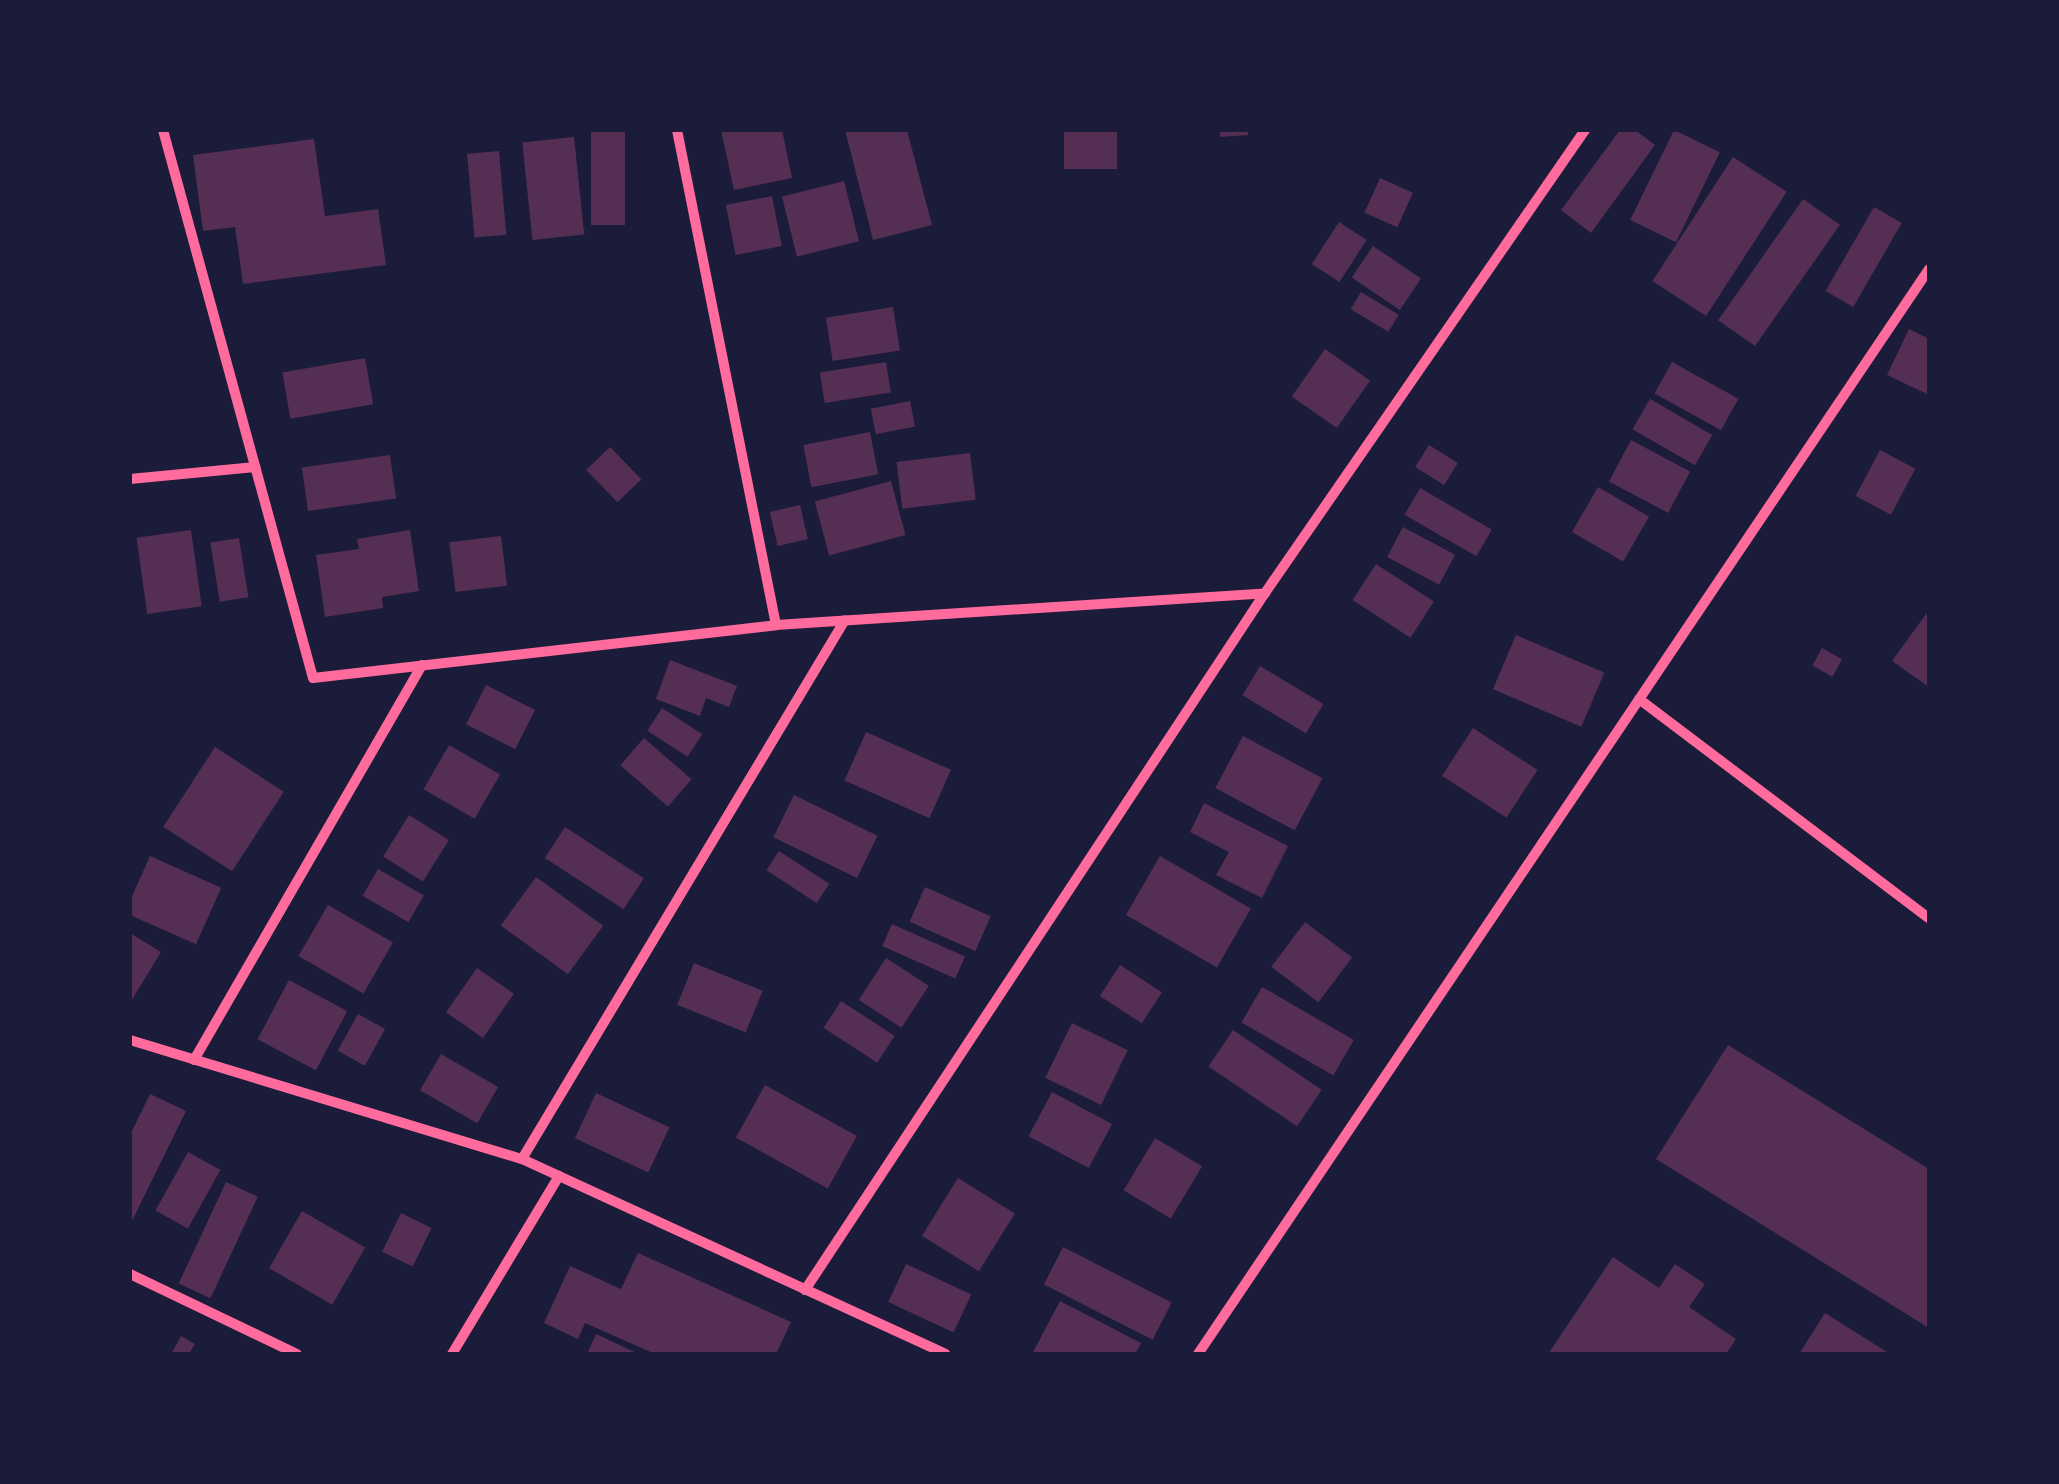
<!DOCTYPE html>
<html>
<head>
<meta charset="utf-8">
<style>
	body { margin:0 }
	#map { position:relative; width:2059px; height:1484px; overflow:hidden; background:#1b1b3a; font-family:"IBM Plex Sans",sans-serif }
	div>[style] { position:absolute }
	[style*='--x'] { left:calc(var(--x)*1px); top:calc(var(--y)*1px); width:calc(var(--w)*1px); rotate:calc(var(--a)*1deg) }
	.building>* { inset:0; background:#542f53; transform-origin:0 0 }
	.minor>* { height:10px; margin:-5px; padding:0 5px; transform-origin:5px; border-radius:5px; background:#ff6b9d }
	span { translate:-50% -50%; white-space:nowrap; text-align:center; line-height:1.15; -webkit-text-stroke:8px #1b1b3a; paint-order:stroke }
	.frame { position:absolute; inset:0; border:132px solid #1b1b3a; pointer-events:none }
</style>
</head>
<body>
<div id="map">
	<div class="building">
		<div style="left:591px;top:130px;width:34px;height:95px"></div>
		<div style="clip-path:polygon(721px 130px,782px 130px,792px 178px,734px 190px)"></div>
		<div style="clip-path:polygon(845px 130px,907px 130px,932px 225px,873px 240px)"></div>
		<div style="left:1064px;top:130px;width:53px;height:39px"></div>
		<div style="clip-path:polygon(1220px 130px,1248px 130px,1248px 135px,1220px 137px)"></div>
		<div style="clip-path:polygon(1620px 130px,1635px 130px,1655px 145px,1591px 233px,1561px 210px)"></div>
		<div style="left:1674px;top:130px;width:51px;height:100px;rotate:26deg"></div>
		<div style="left:574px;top:137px;width:98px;height:52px;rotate:84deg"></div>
		<div style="clip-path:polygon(314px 139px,325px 216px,378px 209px,386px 265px,243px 284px,235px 227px,203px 231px,193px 155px)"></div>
		<div style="left:499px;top:151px;width:84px;height:32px;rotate:85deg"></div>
		<div style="left:1733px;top:157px;width:64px;height:148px;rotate:33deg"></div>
		<div style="left:1380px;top:178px;width:36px;height:38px;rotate:24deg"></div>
		<div style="left:844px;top:181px;width:62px;height:64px;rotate:76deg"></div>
		<div style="left:772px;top:196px;width:51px;height:47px;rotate:79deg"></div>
		<div style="left:1803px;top:199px;width:45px;height:148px;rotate:35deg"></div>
		<div style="left:1874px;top:207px;width:32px;height:97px;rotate:30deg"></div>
		<div style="left:1339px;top:222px;width:33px;height:50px;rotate:33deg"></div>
		<div style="left:1373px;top:246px;width:58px;height:38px;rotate:34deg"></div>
		<div style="left:1361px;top:292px;width:44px;height:20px;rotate:31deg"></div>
		<div style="left:893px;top:307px;width:44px;height:68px;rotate:81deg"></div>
		<div style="clip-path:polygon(1909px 329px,1929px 339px,1929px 395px,1887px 375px)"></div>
		<div style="left:1325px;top:349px;width:55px;height:58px;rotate:35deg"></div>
		<div style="left:365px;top:358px;width:47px;height:84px;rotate:80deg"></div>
		<div style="left:886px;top:362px;width:31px;height:67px;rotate:81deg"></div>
		<div style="left:1672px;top:362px;width:76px;height:36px;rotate:29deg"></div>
		<div style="left:1650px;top:399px;width:72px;height:35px;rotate:30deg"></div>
		<div style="left:910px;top:401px;width:26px;height:40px;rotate:79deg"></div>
		<div style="left:870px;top:432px;width:43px;height:68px;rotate:79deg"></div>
		<div style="left:1631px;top:440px;width:67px;height:47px;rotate:28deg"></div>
		<div style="left:1429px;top:445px;width:34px;height:26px;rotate:32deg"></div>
		<div style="left:610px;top:447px;width:45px;height:33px;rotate:46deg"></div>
		<div style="left:1880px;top:450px;width:40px;height:52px;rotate:28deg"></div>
		<div style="left:970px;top:453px;width:47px;height:74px;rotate:83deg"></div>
		<div style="left:390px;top:455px;width:44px;height:89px;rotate:82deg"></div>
		<div style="left:891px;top:481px;width:56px;height:79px;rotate:75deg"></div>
		<div style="left:1598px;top:487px;width:59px;height:52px;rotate:30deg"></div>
		<div style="left:1420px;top:488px;width:83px;height:31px;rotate:30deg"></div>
		<div style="left:800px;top:505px;width:35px;height:31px;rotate:77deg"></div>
		<div style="left:1403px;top:527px;width:59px;height:34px;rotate:28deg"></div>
		<div style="left:191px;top:530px;width:77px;height:55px;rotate:82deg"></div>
		<div style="clip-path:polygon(410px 530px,419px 591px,382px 597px,383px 608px,325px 617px,316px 555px,359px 549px,357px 539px)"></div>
		<div style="left:501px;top:536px;width:50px;height:52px;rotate:83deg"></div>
		<div style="left:239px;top:538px;width:60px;height:29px;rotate:81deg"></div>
		<div style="left:1376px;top:564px;width:69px;height:43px;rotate:33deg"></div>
		<div style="clip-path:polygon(1929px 610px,1929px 687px,1892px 661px)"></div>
		<div style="left:1516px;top:635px;width:96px;height:59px;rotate:23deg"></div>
		<div style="left:1822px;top:648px;width:23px;height:20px;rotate:29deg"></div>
		<div style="clip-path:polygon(670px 660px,737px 686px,729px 707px,706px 698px,700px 716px,656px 699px)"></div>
		<div style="left:1260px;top:666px;width:74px;height:34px;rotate:31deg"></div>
		<div style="left:486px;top:685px;width:55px;height:44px;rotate:27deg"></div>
		<div style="left:662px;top:708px;width:48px;height:27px;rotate:33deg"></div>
		<div style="left:1473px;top:728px;width:77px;height:57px;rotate:33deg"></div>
		<div style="left:866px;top:732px;width:93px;height:53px;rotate:24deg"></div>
		<div style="left:1243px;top:736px;width:90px;height:59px;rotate:28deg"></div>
		<div style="left:644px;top:738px;width:63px;height:36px;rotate:41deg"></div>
		<div style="left:449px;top:745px;width:59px;height:51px;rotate:30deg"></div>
		<div style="left:215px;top:747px;width:82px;height:95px;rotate:33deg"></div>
		<div style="left:794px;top:795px;width:93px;height:47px;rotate:26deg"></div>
		<div style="clip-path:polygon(1204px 803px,1288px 846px,1262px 898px,1216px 875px,1229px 852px,1190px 832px)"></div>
		<div style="left:409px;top:815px;width:47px;height:49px;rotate:32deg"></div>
		<div style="left:565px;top:827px;width:94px;height:37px;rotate:33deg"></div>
		<div style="left:779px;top:851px;width:60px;height:23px;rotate:33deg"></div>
		<div style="left:150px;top:856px;width:78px;height:62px;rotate:24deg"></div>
		<div style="left:1160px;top:856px;width:105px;height:68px;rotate:30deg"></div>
		<div style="left:378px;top:869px;width:53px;height:31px;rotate:30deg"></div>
		<div style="left:536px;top:877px;width:83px;height:60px;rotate:36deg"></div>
		<div style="left:925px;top:887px;width:72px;height:38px;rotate:24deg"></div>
		<div style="left:328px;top:905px;width:75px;height:59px;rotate:30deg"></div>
		<div style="left:1305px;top:922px;width:59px;height:56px;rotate:37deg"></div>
		<div style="left:892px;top:924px;width:80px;height:24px;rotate:24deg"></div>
		<div style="clip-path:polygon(130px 933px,161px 952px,130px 1003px)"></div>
		<div style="left:886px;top:958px;width:51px;height:50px;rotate:33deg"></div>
		<div style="left:694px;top:963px;width:74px;height:45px;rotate:22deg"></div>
		<div style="left:1120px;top:965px;width:50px;height:37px;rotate:33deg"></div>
		<div style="left:477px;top:968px;width:45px;height:54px;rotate:35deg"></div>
		<div style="left:289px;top:980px;width:66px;height:67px;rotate:28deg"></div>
		<div style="left:1262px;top:987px;width:106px;height:41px;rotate:30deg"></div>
		<div style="left:841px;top:1001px;width:64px;height:32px;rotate:33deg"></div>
		<div style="left:358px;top:1014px;width:31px;height:42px;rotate:29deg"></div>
		<div style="left:1072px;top:1023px;width:62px;height:61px;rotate:26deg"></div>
		<div style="left:1233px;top:1030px;width:107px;height:44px;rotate:34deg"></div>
		<div style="clip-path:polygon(1728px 1045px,1929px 1169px,1929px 1328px,1656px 1159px)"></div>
		<div style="left:441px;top:1054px;width:66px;height:42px;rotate:30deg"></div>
		<div style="left:765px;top:1085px;width:105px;height:60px;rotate:29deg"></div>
		<div style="left:1052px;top:1092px;width:68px;height:50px;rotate:28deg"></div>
		<div style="left:596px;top:1093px;width:81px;height:50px;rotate:25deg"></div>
		<div style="clip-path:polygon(150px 1094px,186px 1111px,130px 1225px,130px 1135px)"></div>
		<div style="left:1155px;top:1138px;width:55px;height:61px;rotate:31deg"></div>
		<div style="left:188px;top:1152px;width:37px;height:67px;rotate:29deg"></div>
		<div style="left:958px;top:1178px;width:67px;height:68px;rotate:32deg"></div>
		<div style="left:226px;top:1182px;width:35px;height:112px;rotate:25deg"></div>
		<div style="left:302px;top:1211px;width:73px;height:66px;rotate:30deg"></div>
		<div style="left:401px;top:1213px;width:34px;height:43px;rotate:26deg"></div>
		<div style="left:1063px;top:1247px;width:122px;height:42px;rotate:27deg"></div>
		<div style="clip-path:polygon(638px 1253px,791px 1322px,776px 1354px,655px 1354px,585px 1323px,578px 1339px,544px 1323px,570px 1266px,621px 1289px)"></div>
		<div style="clip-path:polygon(1613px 1257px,1659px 1288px,1675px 1264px,1705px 1284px,1689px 1307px,1736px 1339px,1726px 1354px,1548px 1354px)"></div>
		<div style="left:906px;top:1264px;width:72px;height:42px;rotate:25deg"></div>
		<div style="clip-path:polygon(1060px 1301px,1141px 1343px,1135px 1354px,1032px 1354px)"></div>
		<div style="clip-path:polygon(1825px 1313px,1890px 1354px,1799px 1354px)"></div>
		<div style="clip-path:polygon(596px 1334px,639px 1354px,587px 1354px)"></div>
		<div style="clip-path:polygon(181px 1336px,195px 1344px,189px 1354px,171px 1354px)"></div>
	</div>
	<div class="minor">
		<div style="--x:163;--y:130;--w:568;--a:74.69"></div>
		<div style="--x:313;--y:678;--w:466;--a:-6.5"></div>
		<div style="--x:776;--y:625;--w:490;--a:-3.7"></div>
		<div style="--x:677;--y:130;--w:505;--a:78.69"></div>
		<div style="--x:130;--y:479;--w:126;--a:-5.5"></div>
		<div style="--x:1639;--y:699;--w:363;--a:37.1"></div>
		<div style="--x:130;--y:1040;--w:410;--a:16.9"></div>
		<div style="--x:522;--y:1159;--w:466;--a:24.7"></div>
		<div style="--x:194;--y:1060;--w:456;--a:-60"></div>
		<div style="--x:522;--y:1159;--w:628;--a:-59.07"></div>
		<div style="--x:130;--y:1274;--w:185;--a:25.6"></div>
		<div style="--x:805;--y:1290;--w:835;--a:-56.58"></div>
		<div style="--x:1265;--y:593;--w:563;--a:-55.35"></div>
		<div style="--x:452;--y:1354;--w:208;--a:-59"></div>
		<div style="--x:1198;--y:1354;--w:1308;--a:-56.03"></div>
	</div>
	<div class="frame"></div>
</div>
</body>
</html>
